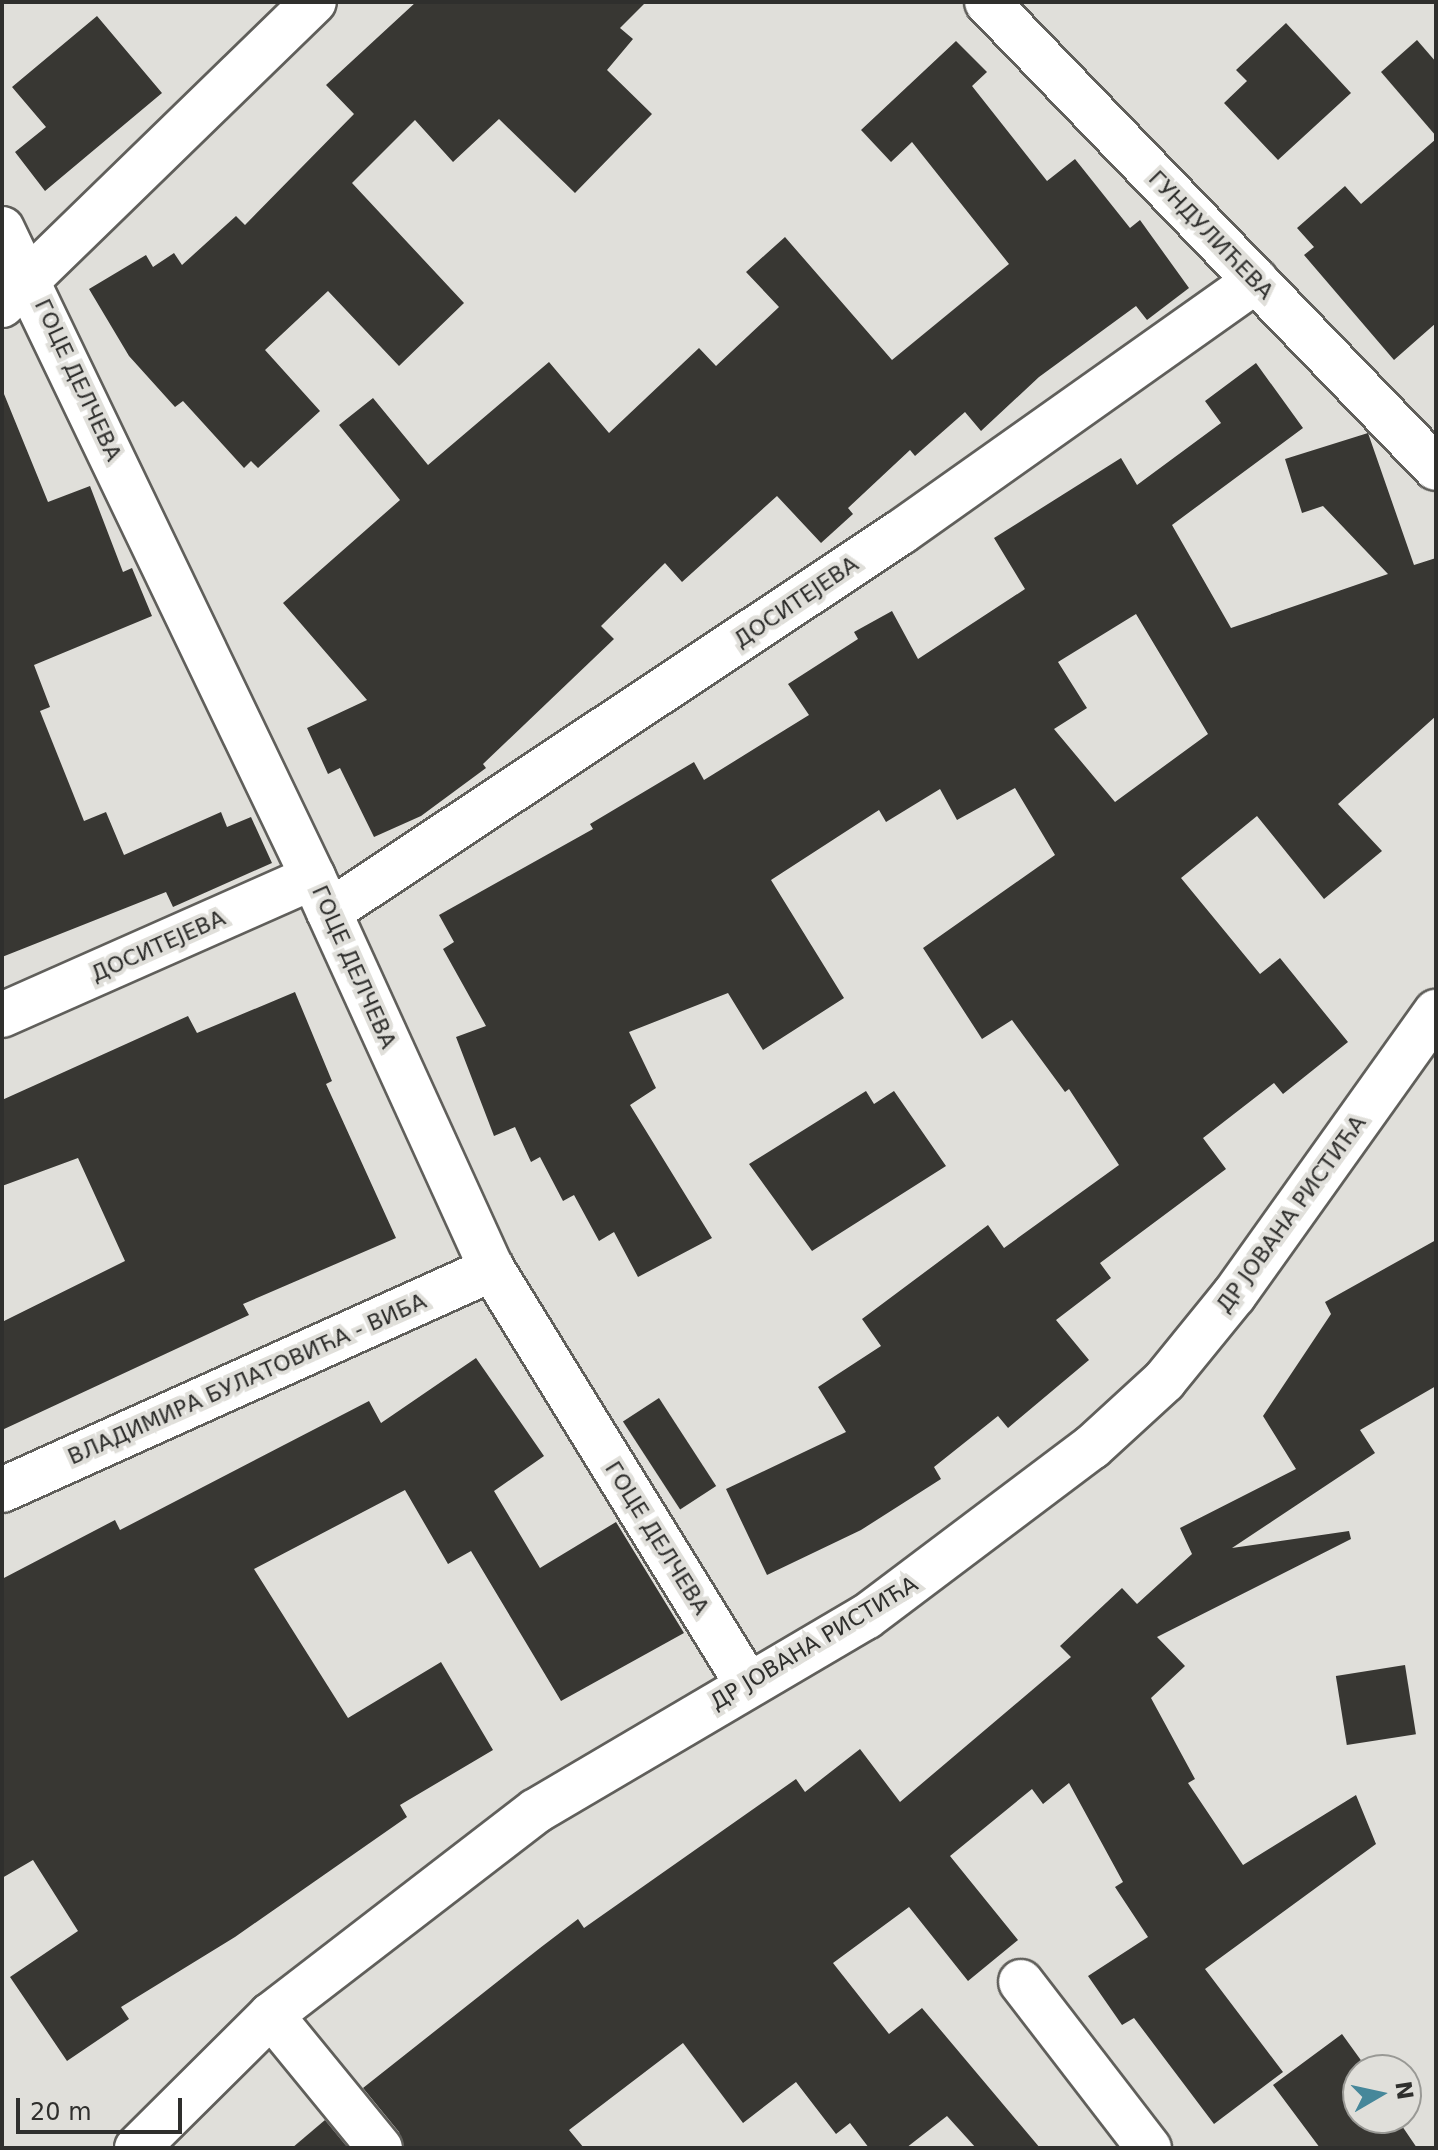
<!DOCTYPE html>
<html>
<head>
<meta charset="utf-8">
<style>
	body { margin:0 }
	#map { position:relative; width:1438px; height:2150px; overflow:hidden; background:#e0dfda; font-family:"DejaVu Sans",sans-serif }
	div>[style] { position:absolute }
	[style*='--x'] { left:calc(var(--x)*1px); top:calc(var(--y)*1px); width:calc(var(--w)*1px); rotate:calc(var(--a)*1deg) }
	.building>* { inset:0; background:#383733; transform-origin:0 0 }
	.roads { filter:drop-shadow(2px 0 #605f5b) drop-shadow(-2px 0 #605f5b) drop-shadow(0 2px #605f5b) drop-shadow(0 -2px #605f5b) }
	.minor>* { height:44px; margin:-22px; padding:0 22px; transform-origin:22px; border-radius:22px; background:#fff }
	span { translate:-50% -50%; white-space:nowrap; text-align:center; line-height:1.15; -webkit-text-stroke:8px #e0dfda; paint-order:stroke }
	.street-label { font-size:22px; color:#2f2f2d }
	.frame { position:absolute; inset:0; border:4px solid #2f2f2d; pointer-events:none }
	.north { position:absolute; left:1342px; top:2054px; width:80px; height:80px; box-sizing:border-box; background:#e0dfda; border:2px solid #999995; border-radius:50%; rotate:81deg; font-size:22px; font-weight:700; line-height:32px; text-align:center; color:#2f2f2d }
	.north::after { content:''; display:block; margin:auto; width:28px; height:36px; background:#46879a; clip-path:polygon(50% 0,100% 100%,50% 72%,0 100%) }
	.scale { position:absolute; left:16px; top:2098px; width:166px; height:36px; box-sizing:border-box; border:4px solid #2f2f2d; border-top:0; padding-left:10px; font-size:24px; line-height:28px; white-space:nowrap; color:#2f2f2d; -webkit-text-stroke:6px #e0dfda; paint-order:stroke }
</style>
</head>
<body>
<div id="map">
	<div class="building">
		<div style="clip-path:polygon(416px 2px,646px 2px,620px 28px,633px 39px,607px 70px,652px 114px,575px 193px,499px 119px,453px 162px,415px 120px,352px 183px,464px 303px,399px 366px,328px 291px,265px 350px,320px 411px,258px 468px,251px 461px,244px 468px,183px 401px,175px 407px,129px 356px,89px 289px,146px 255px,153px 267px,174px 253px,182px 265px,236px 216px,245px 225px,354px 114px,326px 85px)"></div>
		<div style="clip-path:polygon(97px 16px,162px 93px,45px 191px,15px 152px,46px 127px,12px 87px)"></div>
		<div style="clip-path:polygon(1286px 23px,1351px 93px,1278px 160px,1224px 103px,1247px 81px,1236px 70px)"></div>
		<div style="clip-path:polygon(1417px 40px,1436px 62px,1436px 136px,1381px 72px)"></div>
		<div style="clip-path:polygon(956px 41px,987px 72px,972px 86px,1047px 181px,1075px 159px,1130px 228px,1140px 220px,1189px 288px,1147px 320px,1136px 306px,1039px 377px,981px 431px,965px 412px,915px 456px,910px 450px,848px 508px,853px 514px,821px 543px,777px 496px,682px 582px,665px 563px,601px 626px,614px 639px,483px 764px,486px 768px,421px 816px,374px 837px,340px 768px,328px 774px,307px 728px,367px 700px,283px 603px,400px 500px,339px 425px,373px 398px,428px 465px,549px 362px,609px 433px,699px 348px,716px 366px,779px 307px,746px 272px,785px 237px,892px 360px,1009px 264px,912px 142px,891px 162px,861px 130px)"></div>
		<div style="clip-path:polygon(1436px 139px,1436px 323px,1394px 360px,1304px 255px,1314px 247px,1297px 228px,1345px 186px,1361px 204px)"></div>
		<div style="clip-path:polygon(evenodd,1256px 363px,1303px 428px,1172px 525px,1231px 628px,1388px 574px,1323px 506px,1302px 513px,1285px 459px,1368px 433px,1414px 565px,1436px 558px,1436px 716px,1338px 804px,1382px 851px,1324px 899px,1257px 816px,1181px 878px,1260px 974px,1280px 958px,1348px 1042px,1283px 1094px,1274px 1083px,1203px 1138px,1226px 1169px,1100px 1263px,1111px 1278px,1056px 1320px,1089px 1360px,1008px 1428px,998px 1416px,934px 1467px,941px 1479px,861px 1530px,767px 1575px,726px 1489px,846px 1432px,818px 1387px,881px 1346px,862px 1319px,988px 1225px,1004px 1248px,1119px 1165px,1069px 1089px,1065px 1092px,1012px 1020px,982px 1039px,923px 948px,1055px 855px,1015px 788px,957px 820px,940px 789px,886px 822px,879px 810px,771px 880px,844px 998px,763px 1050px,728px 993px,629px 1032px,656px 1088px,630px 1105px,712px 1238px,638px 1277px,614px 1232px,599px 1241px,574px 1195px,563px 1201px,540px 1157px,531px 1162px,515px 1127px,494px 1136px,456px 1037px,486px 1026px,443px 949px,454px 942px,439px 915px,593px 829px,590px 824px,694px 762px,704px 780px,809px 715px,788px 684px,858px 639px,854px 632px,892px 611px,918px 659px,1025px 589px,994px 538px,1121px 458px,1137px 485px,1221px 423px,1205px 401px,1256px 363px,1136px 614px,1208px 734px,1115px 802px,1054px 729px,1087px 708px,1058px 662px,1136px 614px)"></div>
		<div style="clip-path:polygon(4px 394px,48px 502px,90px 486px,123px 572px,132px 568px,152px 616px,34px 665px,50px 707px,40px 711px,84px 821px,106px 812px,124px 855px,221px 812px,227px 827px,251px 817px,272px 863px,173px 907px,166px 892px,2px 957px)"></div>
		<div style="clip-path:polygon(295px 992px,332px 1081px,326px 1084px,396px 1238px,243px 1304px,249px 1315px,2px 1430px,2px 1322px,125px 1261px,78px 1158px,2px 1186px,2px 1100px,188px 1016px,197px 1033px)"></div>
		<div style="clip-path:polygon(866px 1091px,874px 1104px,894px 1091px,946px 1166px,812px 1251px,749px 1164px)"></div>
		<div style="clip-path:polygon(1436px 1240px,1436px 1386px,1360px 1430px,1375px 1453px,1232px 1548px,1349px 1531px,1351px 1539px,1157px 1637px,1185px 1666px,1151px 1698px,1195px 1779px,1188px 1783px,1243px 1865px,1356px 1795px,1376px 1844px,1205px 1969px,1283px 2072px,1214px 2124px,1134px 2018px,1122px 2025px,1088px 1976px,1148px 1937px,1115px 1887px,1123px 1882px,1069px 1783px,1043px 1804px,1032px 1789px,950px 1856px,1018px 1940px,968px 1981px,909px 1907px,833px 1963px,889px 2034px,922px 2008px,1040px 2148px,976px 2148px,947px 2116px,906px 2148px,869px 2148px,850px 2123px,836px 2134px,796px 2082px,743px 2123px,683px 2043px,569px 2130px,584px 2148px,404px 2148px,399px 2132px,363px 2088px,540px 1948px,578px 1919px,584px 1928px,796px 1779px,805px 1792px,860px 1749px,900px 1802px,1071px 1657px,1060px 1646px,1122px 1588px,1137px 1604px,1192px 1554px,1180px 1528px,1296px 1469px,1263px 1416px,1331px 1314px,1325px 1302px)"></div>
		<div style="clip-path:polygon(476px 1358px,544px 1456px,494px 1491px,540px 1568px,616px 1522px,684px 1633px,561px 1701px,471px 1551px,448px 1564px,405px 1490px,254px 1569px,348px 1718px,441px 1662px,493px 1750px,400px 1805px,407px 1817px,235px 1937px,121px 2007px,129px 2019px,67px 2061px,10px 1977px,78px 1931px,33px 1860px,2px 1878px,2px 1579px,115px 1520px,120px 1530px,369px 1401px,381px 1423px)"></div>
		<div style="left:659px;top:1398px;width:105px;height:43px;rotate:57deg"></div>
		<div style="left:1405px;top:1665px;width:70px;height:70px;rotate:81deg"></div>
		<div style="clip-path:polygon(1342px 2034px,1368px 2070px,1358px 2070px,1358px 2118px,1403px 2118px,1400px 2123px,1417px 2148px,1320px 2148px,1273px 2085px)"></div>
		<div style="clip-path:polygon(325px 2120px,348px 2148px,292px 2148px)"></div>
	</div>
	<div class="roads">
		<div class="minor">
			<div style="--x:987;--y:2;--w:647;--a:46.06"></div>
			<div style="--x:2;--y:229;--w:719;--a:64.36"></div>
			<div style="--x:313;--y:877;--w:431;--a:65.5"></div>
			<div style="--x:492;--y:1269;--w:485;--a:58.4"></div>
			<div style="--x:2;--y:305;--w:435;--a:-44.2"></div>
			<div style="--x:329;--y:912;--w:687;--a:-33.6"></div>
			<div style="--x:901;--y:532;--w:435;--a:-35.3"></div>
			<div style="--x:2;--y:1015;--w:340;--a:-23.9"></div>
			<div style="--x:2;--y:1490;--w:538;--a:-24.28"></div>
			<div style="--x:1021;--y:1982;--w:210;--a:52.4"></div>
			<div style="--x:271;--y:2015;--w:172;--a:50.7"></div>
			<div style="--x:137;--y:2148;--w:189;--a:-44.8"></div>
			<div style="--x:271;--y:2015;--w:334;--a:-37.6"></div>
			<div style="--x:536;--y:1811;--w:383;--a:-30.5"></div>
			<div style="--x:866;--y:1617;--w:283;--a:-37"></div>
			<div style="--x:1092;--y:1447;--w:98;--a:-42.5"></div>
			<div style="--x:1164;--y:1381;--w:111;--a:-50.9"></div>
			<div style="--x:1234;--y:1295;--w:348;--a:-54.5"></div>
		</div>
	</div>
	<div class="street-label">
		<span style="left:1211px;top:235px;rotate:46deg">ГУНДУЛИЋЕВА</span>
		<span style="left:78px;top:380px;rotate:65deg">ГОЦЕ ДЕЛЧЕВА</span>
		<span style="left:796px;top:602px;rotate:-34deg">ДОСИТЕЈЕВА</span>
		<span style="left:158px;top:946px;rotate:-24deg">ДОСИТЕЈЕВА</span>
		<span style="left:354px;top:967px;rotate:66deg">ГОЦЕ ДЕЛЧЕВА</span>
		<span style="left:1291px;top:1214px;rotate:-54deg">ДР ЈОВАНА РИСТИЋА</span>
		<span style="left:247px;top:1379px;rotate:-24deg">ВЛАДИМИРА БУЛАТОВИЋА - ВИБА</span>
		<span style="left:657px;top:1538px;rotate:58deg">ГОЦЕ ДЕЛЧЕВА</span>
		<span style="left:814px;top:1643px;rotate:-31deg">ДР ЈОВАНА РИСТИЋА</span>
	</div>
	<div class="frame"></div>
	<div class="north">N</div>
	<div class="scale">20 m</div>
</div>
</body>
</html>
